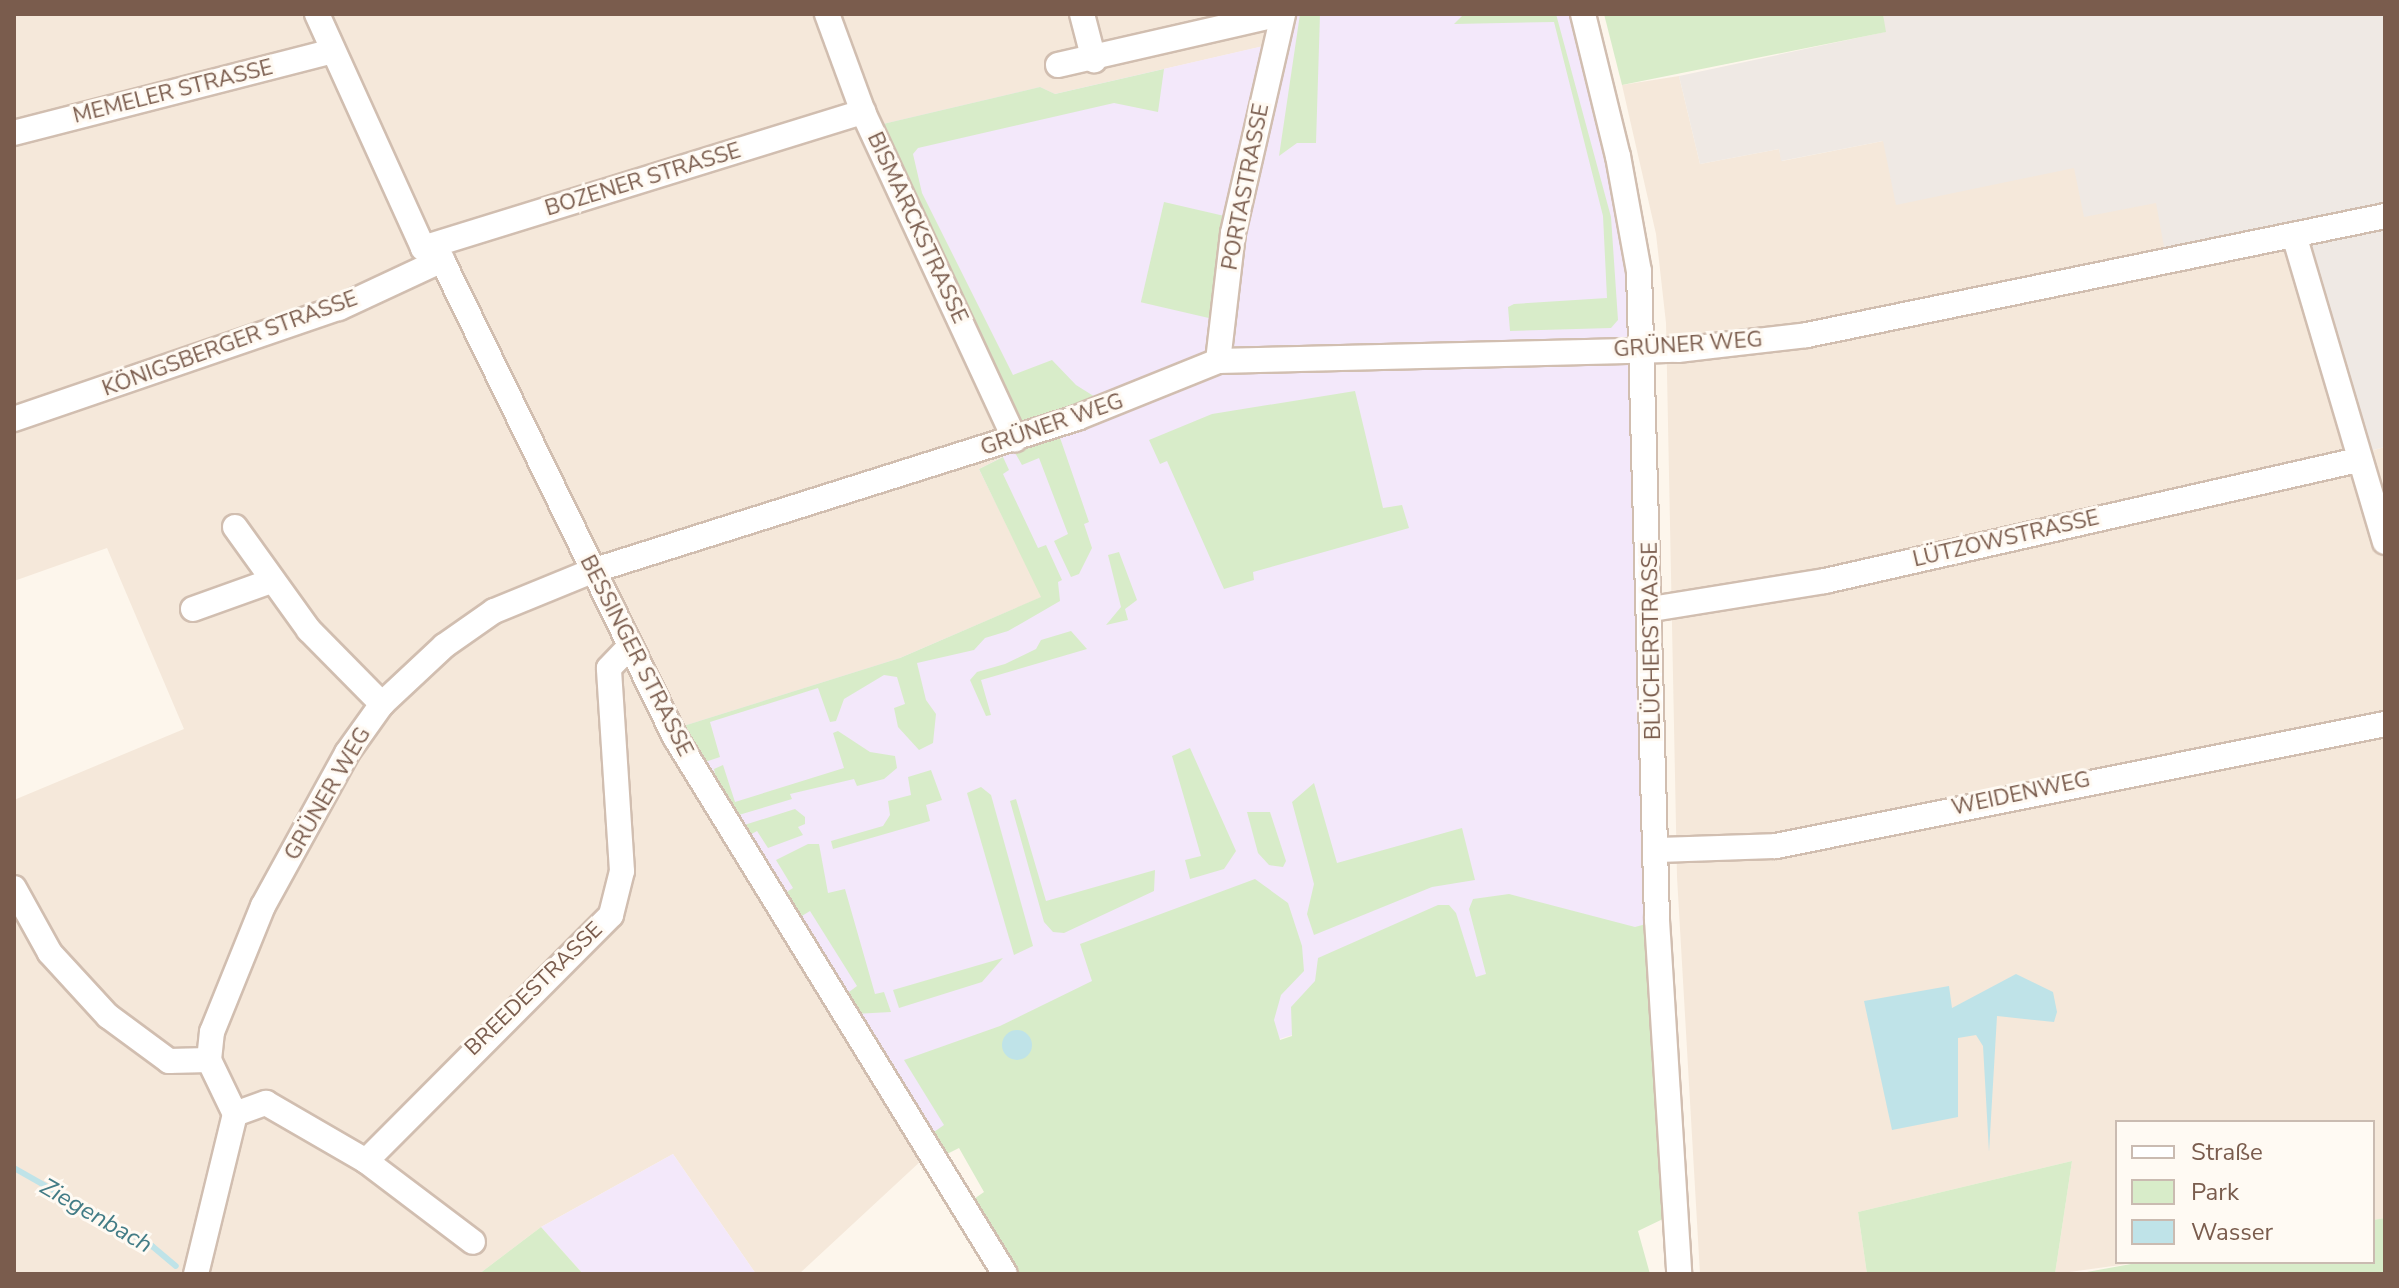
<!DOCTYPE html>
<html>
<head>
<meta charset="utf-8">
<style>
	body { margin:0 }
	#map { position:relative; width:2399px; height:1288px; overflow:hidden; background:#fdf6ec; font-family:"Nunito Sans",sans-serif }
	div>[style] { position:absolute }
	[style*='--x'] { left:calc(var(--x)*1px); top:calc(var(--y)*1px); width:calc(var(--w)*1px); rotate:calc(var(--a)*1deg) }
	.residential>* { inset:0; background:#f5e8da }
	.industrial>* { inset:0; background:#efe9e4 }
	.education>* { inset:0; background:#f3e8fa }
	.green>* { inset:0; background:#d8ecc9; transform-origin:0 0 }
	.water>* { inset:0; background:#bfe3e8 }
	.round { border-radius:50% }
	.stream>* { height:6px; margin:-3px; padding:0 3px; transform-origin:3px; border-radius:3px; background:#bfe3e8 }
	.roads { filter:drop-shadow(2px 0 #d1beb0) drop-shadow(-2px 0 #d1beb0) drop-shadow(0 2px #d1beb0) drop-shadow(0 -2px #d1beb0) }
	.street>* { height:24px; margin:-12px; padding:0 12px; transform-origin:12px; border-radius:12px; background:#fff }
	span { translate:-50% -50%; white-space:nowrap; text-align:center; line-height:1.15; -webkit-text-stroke:6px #fffaf3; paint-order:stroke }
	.street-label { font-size:22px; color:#7a5c4d }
	.water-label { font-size:24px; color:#437c86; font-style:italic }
	.frame { position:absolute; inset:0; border:16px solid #7a5c4d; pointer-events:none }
	.legend { position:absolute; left:2115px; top:1120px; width:260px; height:144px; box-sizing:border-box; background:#fffaf3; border:2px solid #cabbb1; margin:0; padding:10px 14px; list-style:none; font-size:24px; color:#7a5c4d }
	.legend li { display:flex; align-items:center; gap:16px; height:40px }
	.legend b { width:40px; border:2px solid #cabbb1 }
</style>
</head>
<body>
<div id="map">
	<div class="residential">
		<div style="clip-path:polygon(14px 14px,1285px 14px,1282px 42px,1055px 94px,883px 124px,1024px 446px,979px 469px,1042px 597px,900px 658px,936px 1147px,799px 1274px,756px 1274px,673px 1154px,541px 1227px,479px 1274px,14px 1274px,14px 800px,184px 729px,107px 548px,14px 581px)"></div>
		<div style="clip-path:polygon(1679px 76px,1700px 164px,1779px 149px,1782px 161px,1883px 141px,2074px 168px,2156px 203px,2302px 237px,2370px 451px,2385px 447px,2385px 1218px,2373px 1220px,2373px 1122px,2117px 1122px,2117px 1262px,2142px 1262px,2055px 1274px,2072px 1161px,1858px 1212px,1867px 1274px,1700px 1274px,1677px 877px,1666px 323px,1656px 234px,1622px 85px)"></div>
	</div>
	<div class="industrial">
		<div style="clip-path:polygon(1883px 14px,2385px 14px,2385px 447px,2369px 451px,2302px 237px,2167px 263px,2156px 203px,2084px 217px,2074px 168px,1896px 205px,1883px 141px,1781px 161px,1779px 149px,1700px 164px,1679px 76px,1885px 32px)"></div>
	</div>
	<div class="education">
		<div style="clip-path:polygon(1285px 14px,1577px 14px,1633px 272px,1646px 924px,1098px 1096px,931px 1138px,677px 728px,900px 658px,1042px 597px,979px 469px,1024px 446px,883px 124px,1040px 87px,1055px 94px,1281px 42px)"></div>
		<div style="clip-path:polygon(673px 1154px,756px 1274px,583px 1274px,541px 1227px)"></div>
	</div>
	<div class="green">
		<div style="clip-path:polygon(1300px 14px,1320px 14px,1316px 143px,1297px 143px,1279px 156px)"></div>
		<div style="clip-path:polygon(1464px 14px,1556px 14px,1611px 217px,1618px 320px,1611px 328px,1510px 331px,1508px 307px,1514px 304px,1607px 298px,1603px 216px,1554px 22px,1454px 24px)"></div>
		<div style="clip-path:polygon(1604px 14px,1883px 14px,1886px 32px,1622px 85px)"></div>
		<div style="clip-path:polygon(1164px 69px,1158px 112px,1114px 103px,918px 148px,913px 154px,922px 193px,1013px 375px,1052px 360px,1076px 385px,1100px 400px,1016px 429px,883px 124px,1040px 87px,1055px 94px)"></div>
		<div style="left:1164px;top:202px;width:72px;height:103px;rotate:13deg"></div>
		<div style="clip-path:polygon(1355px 391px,1383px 508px,1402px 505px,1409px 528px,1253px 572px,1254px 580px,1224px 589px,1167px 461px,1160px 464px,1149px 440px,1212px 414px)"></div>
		<div style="clip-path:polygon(1057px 429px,1089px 522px,1084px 524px,1092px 548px,1079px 574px,1071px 577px,1054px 541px,1068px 534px,1039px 458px,1022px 465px,1014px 451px)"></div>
		<div style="clip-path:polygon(1003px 457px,1009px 470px,1003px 474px,1038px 548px,1046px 545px,1062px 580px,1058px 582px,1060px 601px,1008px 631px,985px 638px,974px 650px,917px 663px,926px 700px,936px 714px,933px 743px,919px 750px,898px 727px,894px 708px,905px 704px,897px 677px,884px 675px,844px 699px,836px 721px,830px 722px,818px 688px,710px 722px,720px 757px,699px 764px,677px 728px,900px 658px,1041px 597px,979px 469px)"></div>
		<div style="clip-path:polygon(1119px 552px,1137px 600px,1125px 609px,1128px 620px,1106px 625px,1121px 607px,1108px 555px)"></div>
		<div style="clip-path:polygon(1071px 631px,1087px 649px,981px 680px,991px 715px,986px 716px,970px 680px,977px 672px,1005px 664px,1036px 649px,1041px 640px)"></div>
		<div style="clip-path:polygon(838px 731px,870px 752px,895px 756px,897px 768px,884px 779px,857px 786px,854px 779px,790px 794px,792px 799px,732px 817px,719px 796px,714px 769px,723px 765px,735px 802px,844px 768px,833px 733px)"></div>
		<div style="clip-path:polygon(1190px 748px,1236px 851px,1224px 869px,1190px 879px,1185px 860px,1201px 856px,1172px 756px)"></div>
		<div style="clip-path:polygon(931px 770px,942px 800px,926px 805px,930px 821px,833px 849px,831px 841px,883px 826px,890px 815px,888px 801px,911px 795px,908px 777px)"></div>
		<div style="clip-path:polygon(1314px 783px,1337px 863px,1462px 828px,1475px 880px,1432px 887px,1314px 935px,1307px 914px,1314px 884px,1292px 802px)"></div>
		<div style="clip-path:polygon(981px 787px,991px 795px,1033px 946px,1014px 955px,967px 793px)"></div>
		<div style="clip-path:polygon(1016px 799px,1046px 901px,1155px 870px,1154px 891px,1064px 933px,1053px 932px,1044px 922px,1010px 801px)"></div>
		<div style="clip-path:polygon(795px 809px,805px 817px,805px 824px,798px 827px,803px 835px,768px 848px,757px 831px,746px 837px,738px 827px)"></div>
		<div style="clip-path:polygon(1247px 812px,1270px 812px,1286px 861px,1283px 867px,1269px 865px,1258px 853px)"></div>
		<div style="clip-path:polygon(808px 844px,819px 844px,828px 893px,845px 889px,875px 994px,884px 992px,891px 1012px,854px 1014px,845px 995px,857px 986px,810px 911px,797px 919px,782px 895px,793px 888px,776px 860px)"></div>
		<div style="clip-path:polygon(1255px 879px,1288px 903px,1302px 946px,1304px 971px,1281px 995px,1274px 1020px,1280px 1040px,1292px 1036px,1291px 1007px,1315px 981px,1318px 958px,1438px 905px,1449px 905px,1456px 913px,1476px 977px,1486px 974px,1469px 909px,1473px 899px,1509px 894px,1635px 927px,1646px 924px,1665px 1218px,1638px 1231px,1650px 1274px,1011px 1274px,971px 1201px,984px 1192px,959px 1148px,943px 1156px,931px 1134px,944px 1125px,904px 1060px,1000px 1026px,1092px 981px,1080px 944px)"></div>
		<div style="clip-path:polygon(1003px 958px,982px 982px,899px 1008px,893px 990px)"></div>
		<div style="clip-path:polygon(2072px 1161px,2055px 1274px,1867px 1274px,1858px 1212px)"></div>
		<div style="clip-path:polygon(2385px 1218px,2385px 1274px,2076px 1274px,2142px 1262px,2373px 1262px,2373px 1220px)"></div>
		<div style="clip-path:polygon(541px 1227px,583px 1274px,479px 1274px)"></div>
	</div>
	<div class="water">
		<div style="clip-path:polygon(2016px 974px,2053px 992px,2057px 1012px,2054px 1022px,1997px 1016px,1989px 1152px,1983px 1046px,1976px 1035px,1958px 1038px,1958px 1117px,1892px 1130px,1864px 1001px,1949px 986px,1952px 1008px)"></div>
		<div class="round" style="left:1002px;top:1030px;width:30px;height:30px"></div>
	</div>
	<div class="stream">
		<div style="--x:14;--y:1168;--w:159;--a:29.5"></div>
		<div style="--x:152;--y:1246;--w:31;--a:40"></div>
	</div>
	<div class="roads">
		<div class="street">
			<div style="--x:317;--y:14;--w:257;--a:65.6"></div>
			<div style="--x:423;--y:248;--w:22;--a:32"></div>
			<div style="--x:442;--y:260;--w:531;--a:63.97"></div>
			<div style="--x:675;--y:737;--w:630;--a:58.43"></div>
			<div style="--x:827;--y:14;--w:104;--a:69.8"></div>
			<div style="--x:863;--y:112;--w:361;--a:65.1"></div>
			<div style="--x:1082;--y:14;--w:48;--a:75.4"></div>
			<div style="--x:1583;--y:14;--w:146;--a:76.2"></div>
			<div style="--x:1618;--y:156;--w:117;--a:79.7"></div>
			<div style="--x:1639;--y:271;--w:649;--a:88.41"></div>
			<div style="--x:1657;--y:920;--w:355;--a:86.4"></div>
			<div style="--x:1058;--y:65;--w:228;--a:-12.9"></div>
			<div style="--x:14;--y:133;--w:329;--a:-14.4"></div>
			<div style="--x:2294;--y:235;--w:320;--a:73.5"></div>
			<div style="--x:423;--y:248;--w:461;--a:-17.2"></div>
			<div style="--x:1218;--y:361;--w:129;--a:-83.3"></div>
			<div style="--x:1233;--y:233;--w:225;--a:-77.1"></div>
			<div style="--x:14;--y:419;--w:343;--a:-18.9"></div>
			<div style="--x:339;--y:308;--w:114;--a:-25"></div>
			<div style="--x:235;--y:527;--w:127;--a:54.3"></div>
			<div style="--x:309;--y:630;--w:104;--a:45.4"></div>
			<div style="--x:193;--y:609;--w:83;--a:-19.7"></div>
			<div style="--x:1652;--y:609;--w:175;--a:-9.2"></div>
			<div style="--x:1825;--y:581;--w:547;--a:-12.79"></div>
			<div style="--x:1656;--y:850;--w:120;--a:-1.9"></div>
			<div style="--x:1776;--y:846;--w:621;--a:-11.33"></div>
			<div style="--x:14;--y:888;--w:74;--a:61"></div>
			<div style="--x:50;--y:953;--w:86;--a:47.4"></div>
			<div style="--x:108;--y:1016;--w:76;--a:36.4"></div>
			<div style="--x:169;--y:1061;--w:40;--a:-1.4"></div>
			<div style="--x:235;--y:1114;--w:33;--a:-20"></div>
			<div style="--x:266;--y:1103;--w:116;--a:30.1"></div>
			<div style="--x:366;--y:1161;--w:134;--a:37.1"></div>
			<div style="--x:366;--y:1161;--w:347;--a:-45.1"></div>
			<div style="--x:611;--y:915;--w:45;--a:-76"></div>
			<div style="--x:622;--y:871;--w:203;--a:-93.7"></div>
			<div style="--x:609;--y:668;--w:29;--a:-46"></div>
			<div style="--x:196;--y:1274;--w:165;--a:-76.3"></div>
			<div style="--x:235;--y:1114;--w:60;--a:-115.7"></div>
			<div style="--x:209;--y:1060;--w:28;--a:-84"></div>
			<div style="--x:212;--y:1032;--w:136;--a:-68"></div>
			<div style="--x:263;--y:906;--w:175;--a:-61.2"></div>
			<div style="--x:347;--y:753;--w:60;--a:-54.5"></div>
			<div style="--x:382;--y:704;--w:85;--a:-43.1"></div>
			<div style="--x:444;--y:646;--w:61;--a:-35"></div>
			<div style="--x:494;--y:611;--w:106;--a:-22.2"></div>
			<div style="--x:592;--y:571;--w:509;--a:-17.51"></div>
			<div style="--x:1077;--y:418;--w:152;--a:-22"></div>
			<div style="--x:1218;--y:361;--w:460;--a:-1.4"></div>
			<div style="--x:1678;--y:350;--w:130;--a:-6.6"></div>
			<div style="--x:1807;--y:335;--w:590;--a:-11.63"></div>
		</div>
	</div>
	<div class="street-label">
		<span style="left:173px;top:92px;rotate:-14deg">MEMELER STRASSE</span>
		<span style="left:643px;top:180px;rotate:-17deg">BOZENER STRASSE</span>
		<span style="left:1246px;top:187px;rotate:-79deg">PORTASTRASSE</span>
		<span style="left:917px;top:228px;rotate:65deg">BISMARCKSTRASSE</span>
		<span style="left:230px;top:344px;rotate:-20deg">KÖNIGSBERGER STRASSE</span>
		<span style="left:1688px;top:345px;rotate:-4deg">GRÜNER WEG</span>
		<span style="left:1052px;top:425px;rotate:-19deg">GRÜNER WEG</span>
		<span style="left:2006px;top:539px;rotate:-13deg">LÜTZOWSTRASSE</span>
		<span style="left:1652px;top:641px;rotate:-91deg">BLÜCHERSTRASSE</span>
		<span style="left:636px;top:656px;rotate:63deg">BESSINGER STRASSE</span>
		<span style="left:328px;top:794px;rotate:-60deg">GRÜNER WEG</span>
		<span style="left:2021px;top:794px;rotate:-12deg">WEIDENWEG</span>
		<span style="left:534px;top:989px;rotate:-44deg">BREEDESTRASSE</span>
	</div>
	<div class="water-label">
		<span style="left:96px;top:1216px;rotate:30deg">Ziegenbach</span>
	</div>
	<div class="frame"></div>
	<ul class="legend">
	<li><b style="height:10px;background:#fff"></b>Straße</li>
	<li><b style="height:22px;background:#d8ecc9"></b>Park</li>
	<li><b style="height:22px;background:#bfe3e8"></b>Wasser</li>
	</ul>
</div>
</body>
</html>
